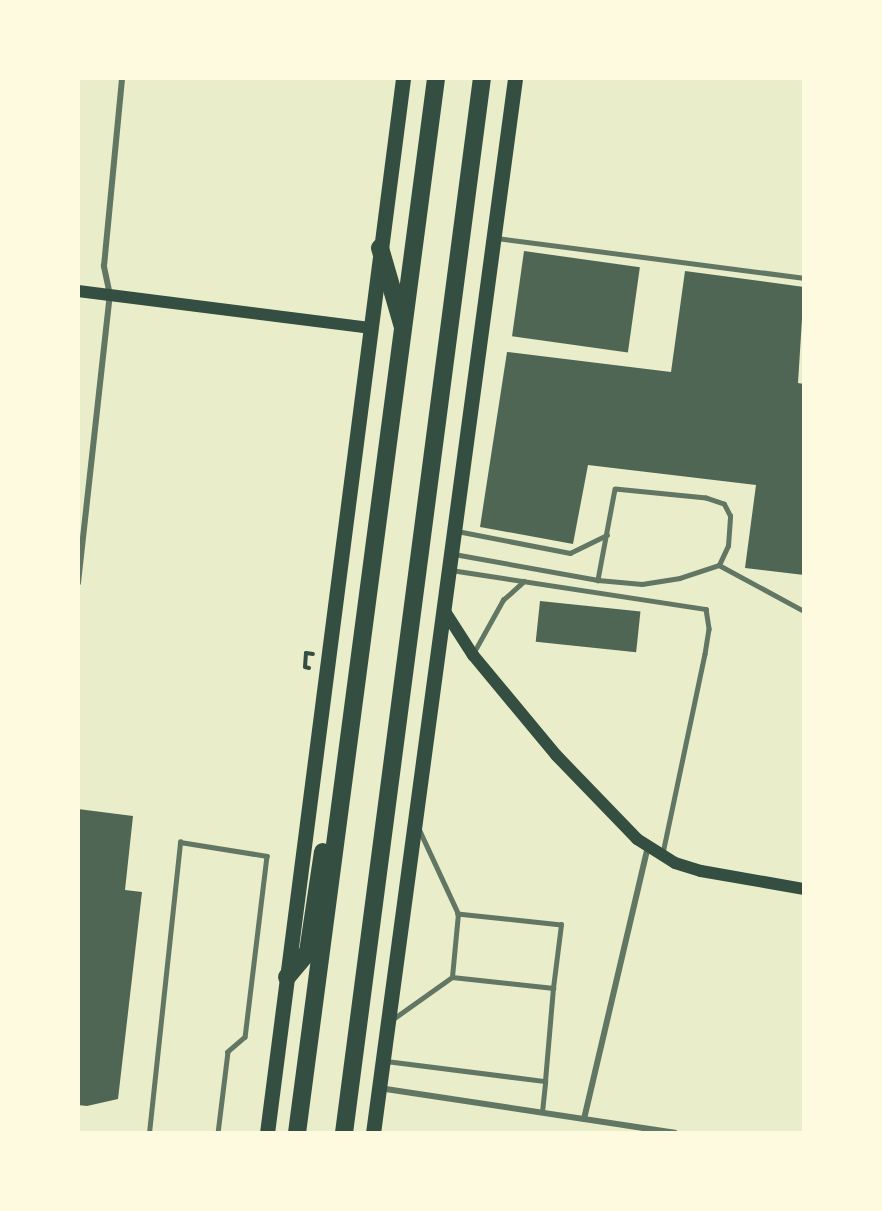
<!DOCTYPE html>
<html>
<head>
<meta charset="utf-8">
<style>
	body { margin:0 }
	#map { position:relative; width:882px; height:1211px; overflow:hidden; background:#e9edc9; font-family:Ubuntu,sans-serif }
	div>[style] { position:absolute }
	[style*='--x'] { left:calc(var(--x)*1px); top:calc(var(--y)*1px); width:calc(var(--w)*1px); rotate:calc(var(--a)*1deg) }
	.building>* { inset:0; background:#4f6655; transform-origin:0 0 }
	.path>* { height:4px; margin:-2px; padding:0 2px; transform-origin:2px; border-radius:2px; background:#344e41 }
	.service>* { height:4.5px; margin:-2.25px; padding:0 2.25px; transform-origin:2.25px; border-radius:2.25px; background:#617663 }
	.minor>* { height:6px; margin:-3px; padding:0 3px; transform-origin:3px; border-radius:3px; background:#617663 }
	.secondary>* { height:12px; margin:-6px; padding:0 6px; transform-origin:6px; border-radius:6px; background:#344e41 }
	.primary>* { height:15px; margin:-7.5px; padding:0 7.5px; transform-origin:7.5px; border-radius:7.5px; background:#344e41 }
	.motorway>* { height:18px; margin:-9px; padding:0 9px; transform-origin:9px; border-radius:9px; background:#344e41 }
	span { translate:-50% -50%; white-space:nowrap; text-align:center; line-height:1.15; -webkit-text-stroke:4.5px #fefae0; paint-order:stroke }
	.frame { position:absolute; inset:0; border:80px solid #fefae0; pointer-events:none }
</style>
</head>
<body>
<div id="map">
	<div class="building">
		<div style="left:524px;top:251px;width:117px;height:86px;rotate:8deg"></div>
		<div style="clip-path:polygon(685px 271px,804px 287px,798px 383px,804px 384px,804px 575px,745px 568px,756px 485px,588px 465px,573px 544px,480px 527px,507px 352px,671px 372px)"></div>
		<div style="left:540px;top:601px;width:101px;height:41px;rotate:6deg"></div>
		<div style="clip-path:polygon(78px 809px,133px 816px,125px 890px,142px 892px,118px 1099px,87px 1106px,78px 1105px)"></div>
	</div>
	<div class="path">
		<div style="--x:309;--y:668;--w:4;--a:-166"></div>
		<div style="--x:305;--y:667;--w:14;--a:-86"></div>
		<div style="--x:306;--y:653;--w:7;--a:8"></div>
	</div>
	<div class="service">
		<div style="--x:497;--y:238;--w:310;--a:7.4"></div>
		<div style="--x:457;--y:531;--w:115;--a:11"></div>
		<div style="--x:570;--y:553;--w:41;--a:-25.9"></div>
		<div style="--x:454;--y:554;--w:146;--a:10.2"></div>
		<div style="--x:598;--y:580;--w:44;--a:5.2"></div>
		<div style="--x:642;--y:584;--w:38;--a:-9"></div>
		<div style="--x:680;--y:578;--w:41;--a:-18.4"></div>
		<div style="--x:719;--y:565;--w:21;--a:-65"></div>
		<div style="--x:728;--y:546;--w:30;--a:-86"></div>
		<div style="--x:730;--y:516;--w:13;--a:-117"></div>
		<div style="--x:724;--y:504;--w:19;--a:-162"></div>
		<div style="--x:706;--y:498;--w:91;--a:-174.4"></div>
		<div style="--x:615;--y:489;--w:93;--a:100.6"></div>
		<div style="--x:719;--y:565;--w:97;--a:28.4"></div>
		<div style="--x:451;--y:570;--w:258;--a:8.7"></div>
		<div style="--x:706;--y:609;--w:20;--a:81"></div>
		<div style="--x:709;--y:629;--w:25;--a:99"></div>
		<div style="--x:705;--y:654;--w:203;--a:101.9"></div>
		<div style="--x:474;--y:652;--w:60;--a:-60.9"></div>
		<div style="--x:503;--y:600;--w:28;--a:-42"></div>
		<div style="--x:452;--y:977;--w:102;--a:6.2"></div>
		<div style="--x:553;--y:988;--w:64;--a:-82.8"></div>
		<div style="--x:561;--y:925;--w:104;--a:-173.9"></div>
		<div style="--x:393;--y:1019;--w:72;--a:-35.4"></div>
		<div style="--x:452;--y:977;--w:63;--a:-84.6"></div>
		<div style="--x:458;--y:914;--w:93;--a:-114.9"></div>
		<div style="--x:386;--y:1061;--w:160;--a:7.2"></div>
		<div style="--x:545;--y:1081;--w:93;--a:-85.1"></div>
		<div style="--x:542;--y:1112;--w:31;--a:-84"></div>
		<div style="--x:149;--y:1133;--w:293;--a:-83.9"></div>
		<div style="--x:180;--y:842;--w:88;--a:9.1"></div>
		<div style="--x:267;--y:856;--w:182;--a:96.9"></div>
		<div style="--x:245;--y:1037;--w:23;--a:139"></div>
		<div style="--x:228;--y:1052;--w:82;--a:97"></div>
	</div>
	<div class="minor">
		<div style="--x:78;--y:583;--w:290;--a:-83.7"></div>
		<div style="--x:110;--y:295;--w:30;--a:-102"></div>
		<div style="--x:104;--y:266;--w:189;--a:-84.5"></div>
		<div style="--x:379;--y:1088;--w:299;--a:8.6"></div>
		<div style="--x:584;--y:1119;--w:279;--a:-76.8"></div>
	</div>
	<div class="secondary">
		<div style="--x:78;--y:291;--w:294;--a:7.2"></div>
		<div style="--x:444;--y:610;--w:54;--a:57.2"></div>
		<div style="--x:473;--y:655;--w:130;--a:50.3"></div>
		<div style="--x:556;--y:755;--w:117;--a:46"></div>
		<div style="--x:637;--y:839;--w:45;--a:32.3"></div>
		<div style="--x:675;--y:863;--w:27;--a:17"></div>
		<div style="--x:701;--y:871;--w:105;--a:9.9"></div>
	</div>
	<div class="primary">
		<div style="--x:267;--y:1133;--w:1064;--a:-82.65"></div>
		<div style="--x:373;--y:1133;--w:1065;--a:-82.33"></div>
	</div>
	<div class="motorway">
		<div style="--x:380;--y:248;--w:82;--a:73.8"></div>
		<div style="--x:287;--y:977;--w:33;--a:-50"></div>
		<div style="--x:308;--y:952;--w:101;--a:-81.5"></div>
		<div style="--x:297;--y:1133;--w:1064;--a:-82.49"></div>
		<div style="--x:344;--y:1133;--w:1064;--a:-82.55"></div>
	</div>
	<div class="frame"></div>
</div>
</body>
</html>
